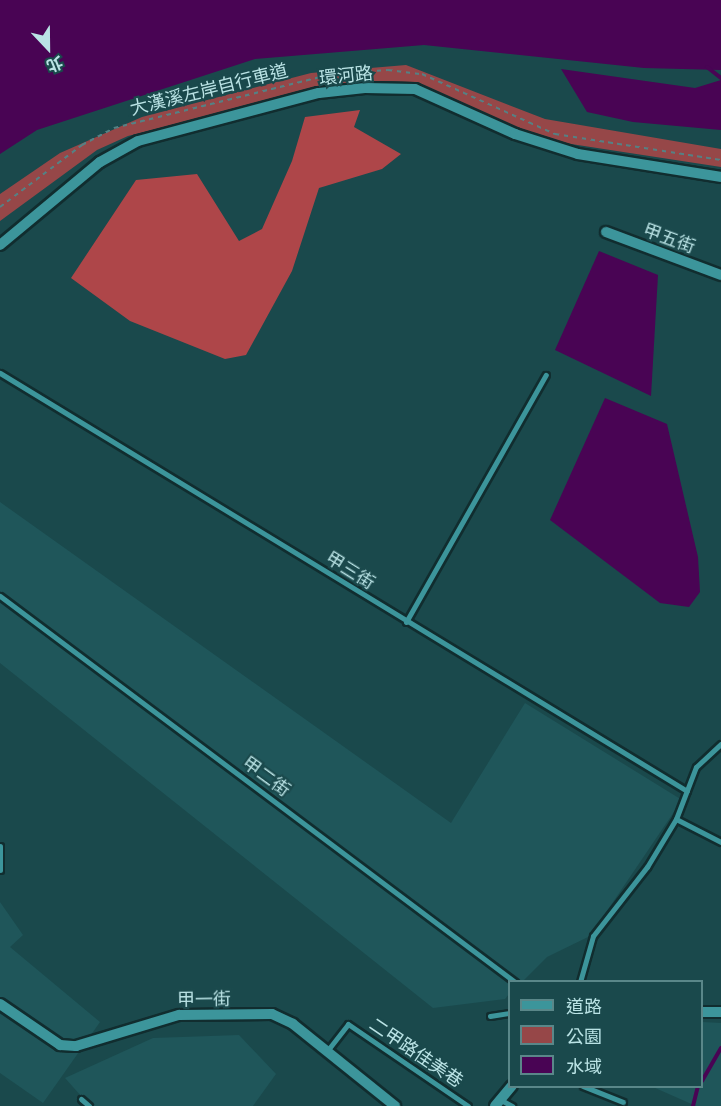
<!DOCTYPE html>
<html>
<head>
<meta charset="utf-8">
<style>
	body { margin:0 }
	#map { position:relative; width:721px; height:1106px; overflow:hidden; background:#1a494c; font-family:"IBM Plex Serif","Noto Sans TC",serif }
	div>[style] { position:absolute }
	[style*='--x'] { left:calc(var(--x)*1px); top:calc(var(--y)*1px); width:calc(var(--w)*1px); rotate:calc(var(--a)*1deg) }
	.built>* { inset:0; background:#1f565a }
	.green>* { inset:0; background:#964748 }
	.forest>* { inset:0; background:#ae4649 }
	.water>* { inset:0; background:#490454 }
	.stream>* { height:4px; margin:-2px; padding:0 2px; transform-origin:2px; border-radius:2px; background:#490454 }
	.path>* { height:2px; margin-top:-1px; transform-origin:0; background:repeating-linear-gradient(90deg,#558184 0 4.5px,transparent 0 9px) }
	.roads { filter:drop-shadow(2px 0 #112d2f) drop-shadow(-2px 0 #112d2f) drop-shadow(0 2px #112d2f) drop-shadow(0 -2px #112d2f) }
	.service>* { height:5px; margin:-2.5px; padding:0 2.5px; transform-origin:2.5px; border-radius:2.5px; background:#3c959b }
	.minor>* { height:10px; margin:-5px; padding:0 5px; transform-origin:5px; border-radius:5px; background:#3c959b }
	span { translate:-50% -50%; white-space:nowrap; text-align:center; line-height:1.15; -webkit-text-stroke:4.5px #1a494c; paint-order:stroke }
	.street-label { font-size:18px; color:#bae3e5 }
	.legend { position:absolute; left:508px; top:980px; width:195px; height:108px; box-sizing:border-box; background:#1a494c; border:2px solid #5a8789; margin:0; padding:8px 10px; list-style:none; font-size:18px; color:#bae3e5 }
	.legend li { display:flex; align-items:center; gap:12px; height:30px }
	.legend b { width:30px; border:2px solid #5a8789 }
	.north { position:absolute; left:18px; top:18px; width:60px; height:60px; -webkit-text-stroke:4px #1a494c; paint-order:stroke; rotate:158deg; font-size:16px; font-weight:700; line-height:24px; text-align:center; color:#bae3e5 }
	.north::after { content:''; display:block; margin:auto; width:21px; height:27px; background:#bae3e5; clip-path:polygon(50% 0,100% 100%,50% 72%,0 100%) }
</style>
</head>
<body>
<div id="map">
	<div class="built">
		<div style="clip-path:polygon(0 502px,451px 823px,525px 703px,682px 800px,590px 936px,547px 957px,523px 981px,510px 982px,509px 994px,505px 999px,433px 1008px,0 663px)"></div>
		<div style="clip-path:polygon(0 902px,23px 935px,10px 947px,100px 1022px,43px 1103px,0 1073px)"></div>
		<div style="clip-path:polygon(702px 1022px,721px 1023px,721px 1106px,696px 1106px,653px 1087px,702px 1086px)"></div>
		<div style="clip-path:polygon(239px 1035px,276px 1074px,253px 1106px,90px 1106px,65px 1078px,153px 1038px)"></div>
	</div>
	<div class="green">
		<div style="clip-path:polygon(406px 65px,545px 119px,721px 149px,721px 167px,558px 142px,517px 129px,457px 100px,402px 84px,337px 84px,128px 136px,97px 150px,0 221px,0 194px,60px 153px,142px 117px,311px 73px)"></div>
	</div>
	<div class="forest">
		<div style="clip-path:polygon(360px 110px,354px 127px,401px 154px,382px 169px,319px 188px,292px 271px,246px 355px,225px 359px,130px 321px,71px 278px,136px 180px,197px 174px,239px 241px,262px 229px,292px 161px,305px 117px)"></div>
	</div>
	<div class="water">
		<div style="clip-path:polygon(0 0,721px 0,721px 70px,644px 68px,424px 45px,255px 59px,37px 130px,0 154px)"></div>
		<div style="clip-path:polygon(561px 69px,695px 88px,721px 80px,721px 130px,633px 122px,587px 112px)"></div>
		<div style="clip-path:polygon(599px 251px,658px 275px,651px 396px,555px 350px)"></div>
		<div style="clip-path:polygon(605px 398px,667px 424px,698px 557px,700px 592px,689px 607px,660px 603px,550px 520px)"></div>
	</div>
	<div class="stream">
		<div style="--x:707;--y:67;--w:18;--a:38"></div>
		<div style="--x:702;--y:1081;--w:38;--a:-60"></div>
		<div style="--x:693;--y:1106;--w:21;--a:-76"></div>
	</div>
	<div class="path">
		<div style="--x:0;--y:207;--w:103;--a:-37.1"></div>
		<div style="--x:82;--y:145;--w:36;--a:-28"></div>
		<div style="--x:114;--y:128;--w:225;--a:-13.9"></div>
		<div style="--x:332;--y:74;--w:56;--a:-4.1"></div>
		<div style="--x:388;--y:70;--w:34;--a:7"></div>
		<div style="--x:422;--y:74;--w:146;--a:24.3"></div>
		<div style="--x:555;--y:134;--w:168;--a:8.9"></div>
	</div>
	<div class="roads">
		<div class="service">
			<div style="--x:0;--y:373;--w:804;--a:31.32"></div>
			<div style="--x:0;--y:596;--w:644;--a:36.85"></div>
			<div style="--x:406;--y:622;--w:284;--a:-60.5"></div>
			<div style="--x:676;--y:819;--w:51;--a:27.1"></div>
			<div style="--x:0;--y:846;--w:24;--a:90"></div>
			<div style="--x:580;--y:982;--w:48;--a:-74.2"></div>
			<div style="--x:593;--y:936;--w:88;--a:-52"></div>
			<div style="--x:647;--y:867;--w:56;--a:-58.9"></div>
			<div style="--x:676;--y:819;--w:56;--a:-69"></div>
			<div style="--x:696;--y:767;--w:34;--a:-43"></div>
			<div style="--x:490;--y:1016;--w:20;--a:-9"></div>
			<div style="--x:327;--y:1051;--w:34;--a:-52"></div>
			<div style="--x:348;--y:1024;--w:145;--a:34.3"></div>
			<div style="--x:583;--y:1086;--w:43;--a:21.8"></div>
			<div style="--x:81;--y:1099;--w:11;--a:41"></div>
			<div style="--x:501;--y:1100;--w:13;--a:29"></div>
		</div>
		<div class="minor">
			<div style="--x:606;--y:232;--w:123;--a:20.5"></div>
			<div style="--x:0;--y:245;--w:130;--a:-39.7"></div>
			<div style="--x:100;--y:162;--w:43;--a:-28.9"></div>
			<div style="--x:138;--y:141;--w:187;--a:-14.9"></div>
			<div style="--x:319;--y:93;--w:46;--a:-6.2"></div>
			<div style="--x:365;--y:88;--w:50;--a:1.1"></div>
			<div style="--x:415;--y:89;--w:110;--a:24.2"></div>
			<div style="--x:515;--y:134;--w:66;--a:17.6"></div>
			<div style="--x:578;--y:154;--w:145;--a:9.1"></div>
			<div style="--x:0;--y:1004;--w:73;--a:34.3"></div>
			<div style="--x:60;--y:1045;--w:16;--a:4"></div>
			<div style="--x:76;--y:1046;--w:108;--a:-16.8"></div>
			<div style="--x:179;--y:1015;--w:93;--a:-0.6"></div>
			<div style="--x:272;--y:1014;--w:23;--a:25"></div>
			<div style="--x:293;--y:1024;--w:131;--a:38.8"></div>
			<div style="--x:702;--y:1012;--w:19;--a:0"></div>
			<div style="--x:495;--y:1106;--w:26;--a:-50"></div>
		</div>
	</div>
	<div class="street-label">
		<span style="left:346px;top:76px;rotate:-6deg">環河路</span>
		<span style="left:209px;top:90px;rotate:-14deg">大漢溪左岸自行車道</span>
		<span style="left:669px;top:239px;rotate:20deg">甲五街</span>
		<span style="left:350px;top:571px;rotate:32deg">甲三街</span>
		<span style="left:266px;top:777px;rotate:36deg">甲二街</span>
		<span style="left:204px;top:1000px;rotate:-1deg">甲一街</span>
		<span style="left:416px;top:1053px;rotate:34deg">二甲路佳美巷</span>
	</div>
	<ul class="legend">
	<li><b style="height:8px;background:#3c959b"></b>道路</li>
	<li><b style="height:16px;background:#964748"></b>公園</li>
	<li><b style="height:16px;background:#490454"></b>水域</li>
	</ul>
	<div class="north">北</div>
</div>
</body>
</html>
